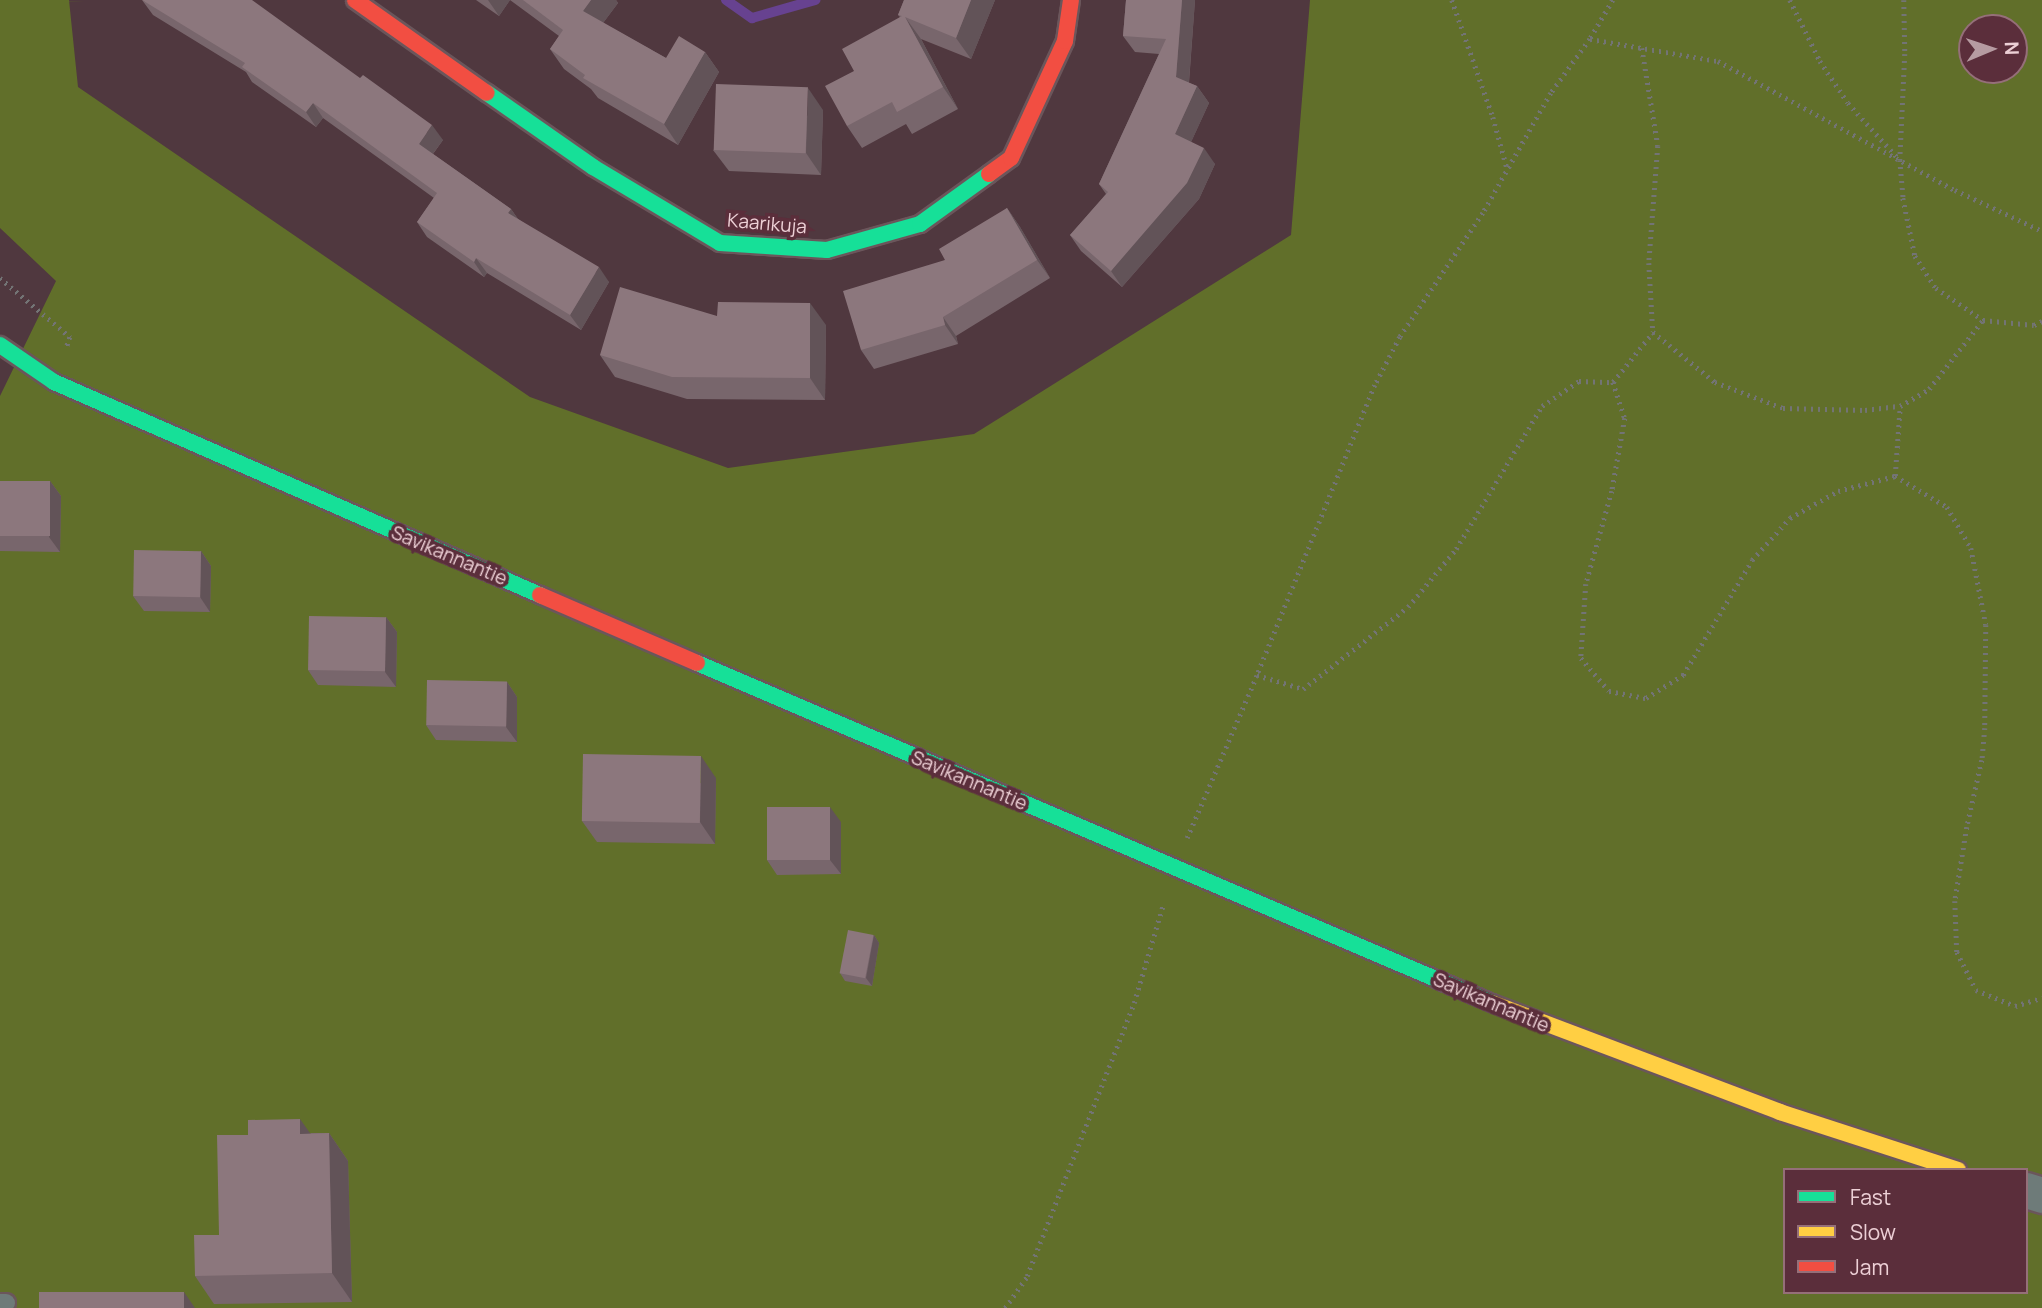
<!DOCTYPE html>
<html>
<head>
<meta charset="utf-8">
<style>
	body { margin:0 }
	#map { position:relative; width:2042px; height:1308px; overflow:hidden; background:#50383f; font-family:Manrope,sans-serif }
	div>[style] { position:absolute }
	[style*='--x'] { left:calc(var(--x)*1px); top:calc(var(--y)*1px); width:calc(var(--w)*1px); rotate:calc(var(--a)*1deg) }
	.forest>* { inset:0; background:#616f2a }
	.stream>* { height:10px; margin:-5px; padding:0 5px; transform-origin:5px; border-radius:5px; background:#674290 }
	.path>* { height:4.5px; margin-top:-2.25px; transform-origin:0; background:repeating-linear-gradient(90deg,#737475 0 2px,transparent 0 7px) }
	.roads { filter:drop-shadow(2px 0 #6b565b) drop-shadow(-2px 0 #6b565b) drop-shadow(0 2px #6b565b) drop-shadow(0 -2px #6b565b) }
	.lane>* { height:18px; margin:-9px; padding:0 9px; transform-origin:9px; border-radius:9px; background:#6e7b79 }
	.street>* { height:35px; margin:-17.5px; padding:0 17.5px; transform-origin:17.5px; border-radius:17.5px; background:#6e7b79 }
	.fast>* { height:16px; margin:-8px; padding:0 8px; transform-origin:8px; border-radius:8px; background:#16e098 }
	.slow>* { height:16px; margin:-8px; padding:0 8px; transform-origin:8px; border-radius:8px; background:#ffcf43 }
	.jam>* { height:16px; margin:-8px; padding:0 8px; transform-origin:8px; border-radius:8px; background:#f24e42 }
	.wall>* { inset:0; background:#78666c }
	.shaded-wall>* { inset:0; background:#625358 }
	.building>* { inset:0; background:#8c777d; transform-origin:0 0 }
	span { translate:-50% -50%; white-space:nowrap; text-align:center; line-height:1.15; -webkit-text-stroke:7px #5b2e3b; paint-order:stroke }
	.street-label { font-size:19px; color:#edd0d6 }
	.legend { position:absolute; left:1783px; top:1168px; width:245px; height:126px; box-sizing:border-box; background:#5b2e3b; border:2px solid #956f79; margin:0; padding:9px 12px; list-style:none; font-size:21px; color:#edd0d6 }
	.legend li { display:flex; align-items:center; gap:14px; height:35px }
	.legend b { width:35px; border:2px solid #956f79 }
	.north { position:absolute; left:1958px; top:14px; width:70px; height:70px; box-sizing:border-box; background:#5b2e3b; border:2px solid #956f79; border-radius:50%; rotate:88deg; font-size:19px; font-weight:700; line-height:28px; text-align:center; color:#edd0d6 }
	.north::after { content:''; display:block; margin:auto; width:24px; height:32px; background:#b69ba1; clip-path:polygon(50% 0,100% 100%,50% 72%,0 100%) }
</style>
</head>
<body>
<div id="map">
	<div class="forest">
		<div style="clip-path:polygon(evenodd,0 0,69px 0,78px 87px,530px 397px,728px 468px,974px 434px,1291px 235px,1310px 0,2042px 0,2042px 1308px,0 1308px,0 396px,56px 281px,0 228px,0 0,1972px 28px,2014px 28px,2014px 70px,1972px 70px,1972px 28px,0 0,1785px 1170px,2026px 1170px,2026px 1292px,1785px 1292px,1785px 1170px)"></div>
	</div>
	<div class="stream">
		<div style="--x:726;--y:0;--w:32;--a:35"></div>
		<div style="--x:752;--y:18;--w:66;--a:-15.9"></div>
	</div>
	<div class="path">
		<div style="--x:1452;--y:0;--w:124;--a:70.7"></div>
		<div style="--x:1493;--y:117;--w:53;--a:74.6"></div>
		<div style="--x:1613;--y:0;--w:45;--a:120.5"></div>
		<div style="--x:1590;--y:39;--w:67;--a:125.8"></div>
		<div style="--x:1551;--y:93;--w:138;--a:119.5"></div>
		<div style="--x:1483;--y:213;--w:149;--a:123.8"></div>
		<div style="--x:1400;--y:337;--w:54;--a:117.5"></div>
		<div style="--x:1375;--y:385;--w:313;--a:112.1"></div>
		<div style="--x:1257;--y:675;--w:48;--a:16.9"></div>
		<div style="--x:1303;--y:689;--w:133;--a:-38"></div>
		<div style="--x:1408;--y:607;--w:75;--a:-50.4"></div>
		<div style="--x:1456;--y:549;--w:167;--a:-59"></div>
		<div style="--x:1542;--y:406;--w:45;--a:-34"></div>
		<div style="--x:1579;--y:381;--w:34;--a:2"></div>
		<div style="--x:1613;--y:382;--w:38;--a:72"></div>
		<div style="--x:1625;--y:418;--w:74;--a:100.1"></div>
		<div style="--x:1612;--y:491;--w:97;--a:105.6"></div>
		<div style="--x:1586;--y:584;--w:74;--a:93.9"></div>
		<div style="--x:1581;--y:658;--w:43;--a:49.7"></div>
		<div style="--x:1609;--y:691;--w:38;--a:11"></div>
		<div style="--x:1646;--y:698;--w:44;--a:-31.9"></div>
		<div style="--x:1683;--y:675;--w:134;--a:-59"></div>
		<div style="--x:1752;--y:560;--w:57;--a:-47.9"></div>
		<div style="--x:1790;--y:518;--w:55;--a:-29.4"></div>
		<div style="--x:1838;--y:491;--w:59;--a:-14.7"></div>
		<div style="--x:1895;--y:476;--w:61;--a:30.8"></div>
		<div style="--x:1947;--y:507;--w:48;--a:59.7"></div>
		<div style="--x:1971;--y:548;--w:78;--a:79"></div>
		<div style="--x:1986;--y:625;--w:103;--a:90.6"></div>
		<div style="--x:1985;--y:728;--w:32;--a:95"></div>
		<div style="--x:1982;--y:760;--w:69;--a:102.6"></div>
		<div style="--x:1967;--y:827;--w:75;--a:99.2"></div>
		<div style="--x:1955;--y:901;--w:51;--a:87.8"></div>
		<div style="--x:1957;--y:952;--w:42;--a:63.4"></div>
		<div style="--x:1976;--y:990;--w:42;--a:22.3"></div>
		<div style="--x:2015;--y:1006;--w:28;--a:-17"></div>
		<div style="--x:1790;--y:0;--w:68;--a:63.8"></div>
		<div style="--x:1820;--y:61;--w:50;--a:56.3"></div>
		<div style="--x:1848;--y:103;--w:73;--a:47.8"></div>
		<div style="--x:1904;--y:0;--w:54;--a:88.9"></div>
		<div style="--x:1905;--y:54;--w:106;--a:92.7"></div>
		<div style="--x:1900;--y:160;--w:38;--a:85"></div>
		<div style="--x:1903;--y:198;--w:59;--a:78.3"></div>
		<div style="--x:1915;--y:256;--w:38;--a:57"></div>
		<div style="--x:1936;--y:288;--w:57;--a:34.2"></div>
		<div style="--x:1983;--y:320;--w:51;--a:5.6"></div>
		<div style="--x:2034;--y:325;--w:9;--a:-27"></div>
		<div style="--x:1590;--y:39;--w:130;--a:9.8"></div>
		<div style="--x:1718;--y:61;--w:270;--a:28.6"></div>
		<div style="--x:1955;--y:190;--w:96;--a:25.2"></div>
		<div style="--x:1642;--y:48;--w:99;--a:80.7"></div>
		<div style="--x:1658;--y:146;--w:117;--a:94.4"></div>
		<div style="--x:1649;--y:263;--w:69;--a:86.7"></div>
		<div style="--x:1653;--y:332;--w:80;--a:38.9"></div>
		<div style="--x:1715;--y:382;--w:73;--a:20.9"></div>
		<div style="--x:1783;--y:408;--w:82;--a:1.4"></div>
		<div style="--x:1865;--y:410;--w:35;--a:-7"></div>
		<div style="--x:1900;--y:406;--w:34;--a:-30"></div>
		<div style="--x:1929;--y:389;--w:88;--a:-52"></div>
		<div style="--x:0;--y:278;--w:92;--a:40.1"></div>
		<div style="--x:70;--y:337;--w:13;--a:108"></div>
		<div style="--x:1613;--y:382;--w:64;--a:-51.3"></div>
		<div style="--x:1895;--y:476;--w:70;--a:-85.9"></div>
		<div style="--x:1187;--y:838;--w:177;--a:-66.8"></div>
		<div style="--x:1005;--y:1308;--w:39;--a:-55"></div>
		<div style="--x:1027;--y:1276;--w:293;--a:-68.6"></div>
		<div style="--x:1134;--y:1003;--w:102;--a:-73.5"></div>
	</div>
	<div class="roads">
		<div class="lane">
			<div style="--x:0;--y:1303;--w:6;--a:0"></div>
		</div>
		<div class="street">
			<div style="--x:2026;--y:1190;--w:17;--a:17"></div>
		</div>
		<div class="fast">
			<div style="--x:487;--y:93;--w:129;--a:34.9"></div>
			<div style="--x:593;--y:167;--w:148;--a:30.9"></div>
			<div style="--x:720;--y:243;--w:107;--a:3.7"></div>
			<div style="--x:827;--y:250;--w:97;--a:-15.6"></div>
			<div style="--x:920;--y:224;--w:85;--a:-35.9"></div>
			<div style="--x:0;--y:345;--w:65;--a:34.4"></div>
			<div style="--x:54;--y:382;--w:531;--a:23.67"></div>
			<div style="--x:697;--y:663;--w:865;--a:23.16"></div>
		</div>
		<div class="slow">
			<div style="--x:1492;--y:1003;--w:308;--a:20.7"></div>
			<div style="--x:1780;--y:1112;--w:187;--a:18"></div>
		</div>
		<div class="jam">
			<div style="--x:355;--y:0;--w:161;--a:35.2"></div>
			<div style="--x:989;--y:174;--w:27;--a:-36"></div>
			<div style="--x:1011;--y:158;--w:129;--a:-65.2"></div>
			<div style="--x:1065;--y:41;--w:41;--a:-81.7"></div>
			<div style="--x:540;--y:595;--w:171;--a:23.4"></div>
		</div>
	</div>
	<div class="wall">
		<div style="clip-path:polygon(142px 0,443px 140px,433px 154px,511px 209px,518px 219px,609px 282px,581px 330px,487px 273px,484px 277px,427px 237px,417px 222px,434px 198px,323px 118px,316px 127px,252px 82px,246px 72px,153px 15px)"></div>
		<div style="clip-path:polygon(476px 0,616px 0,618px 3px,603px 23px,666px 58px,705px 52px,719px 72px,678px 145px,598px 98px,591px 89px,564px 69px,550px 49px,559px 36px,510px 0,499px 16px)"></div>
		<div style="clip-path:polygon(904px 0,995px 0,971px 59px,921px 39px,958px 109px,912px 134px,906px 124px,862px 148px,847px 126px,854px 71px,900px 17px,898px 15px)"></div>
		<div style="clip-path:polygon(1126px 0,1195px 0,1189px 83px,1197px 86px,1209px 103px,1191px 142px,1215px 164px,1199px 199px,1122px 287px,1081px 251px,1070px 235px,1106px 194px,1099px 184px,1159px 54px,1135px 52px,1123px 36px)"></div>
		<div style="clip-path:polygon(823px 110px,821px 175px,729px 171px,713px 150px)"></div>
		<div style="clip-path:polygon(1007px 208px,1020px 227px,1050px 278px,956px 336px,958px 344px,874px 369px,861px 350px,945px 260px)"></div>
		<div style="clip-path:polygon(717px 316px,826px 325px,825px 400px,687px 399px,615px 377px,600px 355px)"></div>
		<div style="clip-path:polygon(0 481px,50px 481px,61px 496px,60px 552px,0 551px)"></div>
		<div style="clip-path:polygon(201px 551px,211px 566px,210px 612px,144px 611px,133px 596px)"></div>
		<div style="clip-path:polygon(386px 617px,397px 632px,396px 687px,318px 685px,308px 670px)"></div>
		<div style="clip-path:polygon(507px 682px,517px 697px,517px 742px,436px 740px,426px 725px)"></div>
		<div style="clip-path:polygon(716px 778px,715px 844px,597px 842px,582px 821px)"></div>
		<div style="clip-path:polygon(841px 822px,841px 874px,777px 875px,767px 860px)"></div>
		<div style="clip-path:polygon(874px 935px,879px 943px,872px 986px,845px 981px,840px 973px)"></div>
		<div style="clip-path:polygon(311px 1133px,329px 1133px,348px 1161px,352px 1302px,214px 1304px,195px 1276px,219px 1235px)"></div>
	</div>
	<div class="shaded-wall">
		<div style="clip-path:polygon(488px 0,510px 0,499px 16px)"></div>
		<div style="clip-path:polygon(591px 0,616px 0,618px 3px,597px 31px,583px 11px)"></div>
		<div style="clip-path:polygon(971px 0,995px 0,971px 59px,956px 38px)"></div>
		<div style="clip-path:polygon(1182px 0,1195px 0,1188px 93px,1176px 77px)"></div>
		<div style="clip-path:polygon(905px 17px,921px 39px,958px 109px,943px 87px)"></div>
		<div style="clip-path:polygon(705px 52px,719px 72px,678px 145px,664px 124px)"></div>
		<div style="clip-path:polygon(1197px 86px,1209px 103px,1187px 151px,1175px 134px)"></div>
		<div style="clip-path:polygon(808px 88px,823px 110px,821px 175px,806px 153px)"></div>
		<div style="clip-path:polygon(313px 103px,323px 118px,316px 127px,306px 112px)"></div>
		<div style="clip-path:polygon(432px 125px,443px 140px,429px 159px,419px 144px)"></div>
		<div style="clip-path:polygon(1204px 148px,1215px 164px,1199px 199px,1122px 287px,1111px 271px)"></div>
		<div style="clip-path:polygon(1007px 208px,1020px 227px,1050px 278px,1037px 260px)"></div>
		<div style="clip-path:polygon(511px 209px,521px 224px,508px 213px)"></div>
		<div style="clip-path:polygon(476px 258px,487px 273px,484px 277px,474px 262px)"></div>
		<div style="clip-path:polygon(599px 267px,609px 282px,581px 330px,570px 315px)"></div>
		<div style="clip-path:polygon(810px 303px,826px 325px,825px 400px,810px 378px)"></div>
		<div style="clip-path:polygon(943px 317px,956px 336px,958px 344px,945px 325px)"></div>
		<div style="clip-path:polygon(50px 481px,61px 496px,60px 552px,49px 537px)"></div>
		<div style="clip-path:polygon(201px 551px,211px 566px,210px 612px,200px 597px)"></div>
		<div style="clip-path:polygon(386px 617px,397px 632px,396px 687px,385px 672px)"></div>
		<div style="clip-path:polygon(507px 682px,517px 697px,517px 742px,506px 727px)"></div>
		<div style="clip-path:polygon(701px 756px,716px 778px,715px 844px,700px 822px)"></div>
		<div style="clip-path:polygon(830px 807px,841px 822px,841px 874px,830px 860px)"></div>
		<div style="clip-path:polygon(874px 935px,879px 943px,872px 986px,866px 978px)"></div>
		<div style="clip-path:polygon(300px 1119px,320px 1147px,300px 1134px)"></div>
		<div style="clip-path:polygon(329px 1133px,348px 1161px,352px 1302px,332px 1273px)"></div>
		<div style="clip-path:polygon(184px 1292px,195px 1308px,184px 1308px)"></div>
	</div>
	<div class="building">
		<div style="clip-path:polygon(142px 0,252px 0,360px 78px,363px 75px,432px 125px,419px 144px,511px 209px,508px 213px,599px 267px,570px 315px,476px 258px,474px 262px,417px 222px,437px 193px,313px 103px,306px 112px,242px 67px,245px 63px)"></div>
		<div style="clip-path:polygon(523px 0,591px 0,583px 11px,666px 58px,679px 36px,705px 52px,664px 124px,583px 78px,585px 75px,550px 49px,563px 30px)"></div>
		<div style="clip-path:polygon(904px 0,971px 0,956px 38px,905px 17px,943px 87px,897px 112px,892px 102px,847px 126px,825px 86px,854px 71px,842px 49px,902px 16px,898px 15px)"></div>
		<div style="clip-path:polygon(1126px 0,1182px 0,1176px 77px,1197px 86px,1175px 134px,1204px 148px,1187px 183px,1111px 271px,1070px 235px,1108px 192px,1099px 184px,1166px 39px,1123px 36px)"></div>
		<div style="left:716px;top:84px;width:92px;height:66px;rotate:2deg"></div>
		<div style="clip-path:polygon(1007px 208px,1037px 260px,943px 317px,945px 325px,861px 350px,843px 291px,945px 260px,939px 249px)"></div>
		<div style="clip-path:polygon(620px 287px,717px 316px,718px 302px,810px 303px,810px 378px,672px 377px,600px 355px)"></div>
		<div style="left:0;top:481px;width:50px;height:55px"></div>
		<div style="left:134px;top:550px;width:67px;height:46px;rotate:1deg"></div>
		<div style="left:309px;top:616px;width:77px;height:54px;rotate:1deg"></div>
		<div style="left:427px;top:680px;width:80px;height:45px;rotate:1deg"></div>
		<div style="left:583px;top:754px;width:118px;height:67px;rotate:1deg"></div>
		<div style="left:767px;top:807px;width:63px;height:53px"></div>
		<div style="left:848px;top:930px;width:26px;height:44px;rotate:11deg"></div>
		<div style="clip-path:polygon(300px 1119px,300px 1134px,329px 1133px,332px 1273px,195px 1276px,194px 1235px,219px 1235px,217px 1135px,248px 1135px,248px 1120px)"></div>
		<div style="left:184px;top:1292px;width:16px;height:145px;rotate:90deg"></div>
	</div>
	<div class="street-label">
		<span style="left:767px;top:224px;rotate:5deg">Kaarikuja</span>
		<span style="left:449px;top:556px;rotate:23deg">Savikannantie</span>
		<span style="left:969px;top:781px;rotate:23deg">Savikannantie</span>
		<span style="left:1491px;top:1003px;rotate:23deg">Savikannantie</span>
	</div>
	<ul class="legend">
	<li><b style="height:9px;background:#16e098"></b>Fast</li>
	<li><b style="height:9px;background:#ffcf43"></b>Slow</li>
	<li><b style="height:9px;background:#f24e42"></b>Jam</li>
	</ul>
	<div class="north">N</div>
</div>
</body>
</html>
